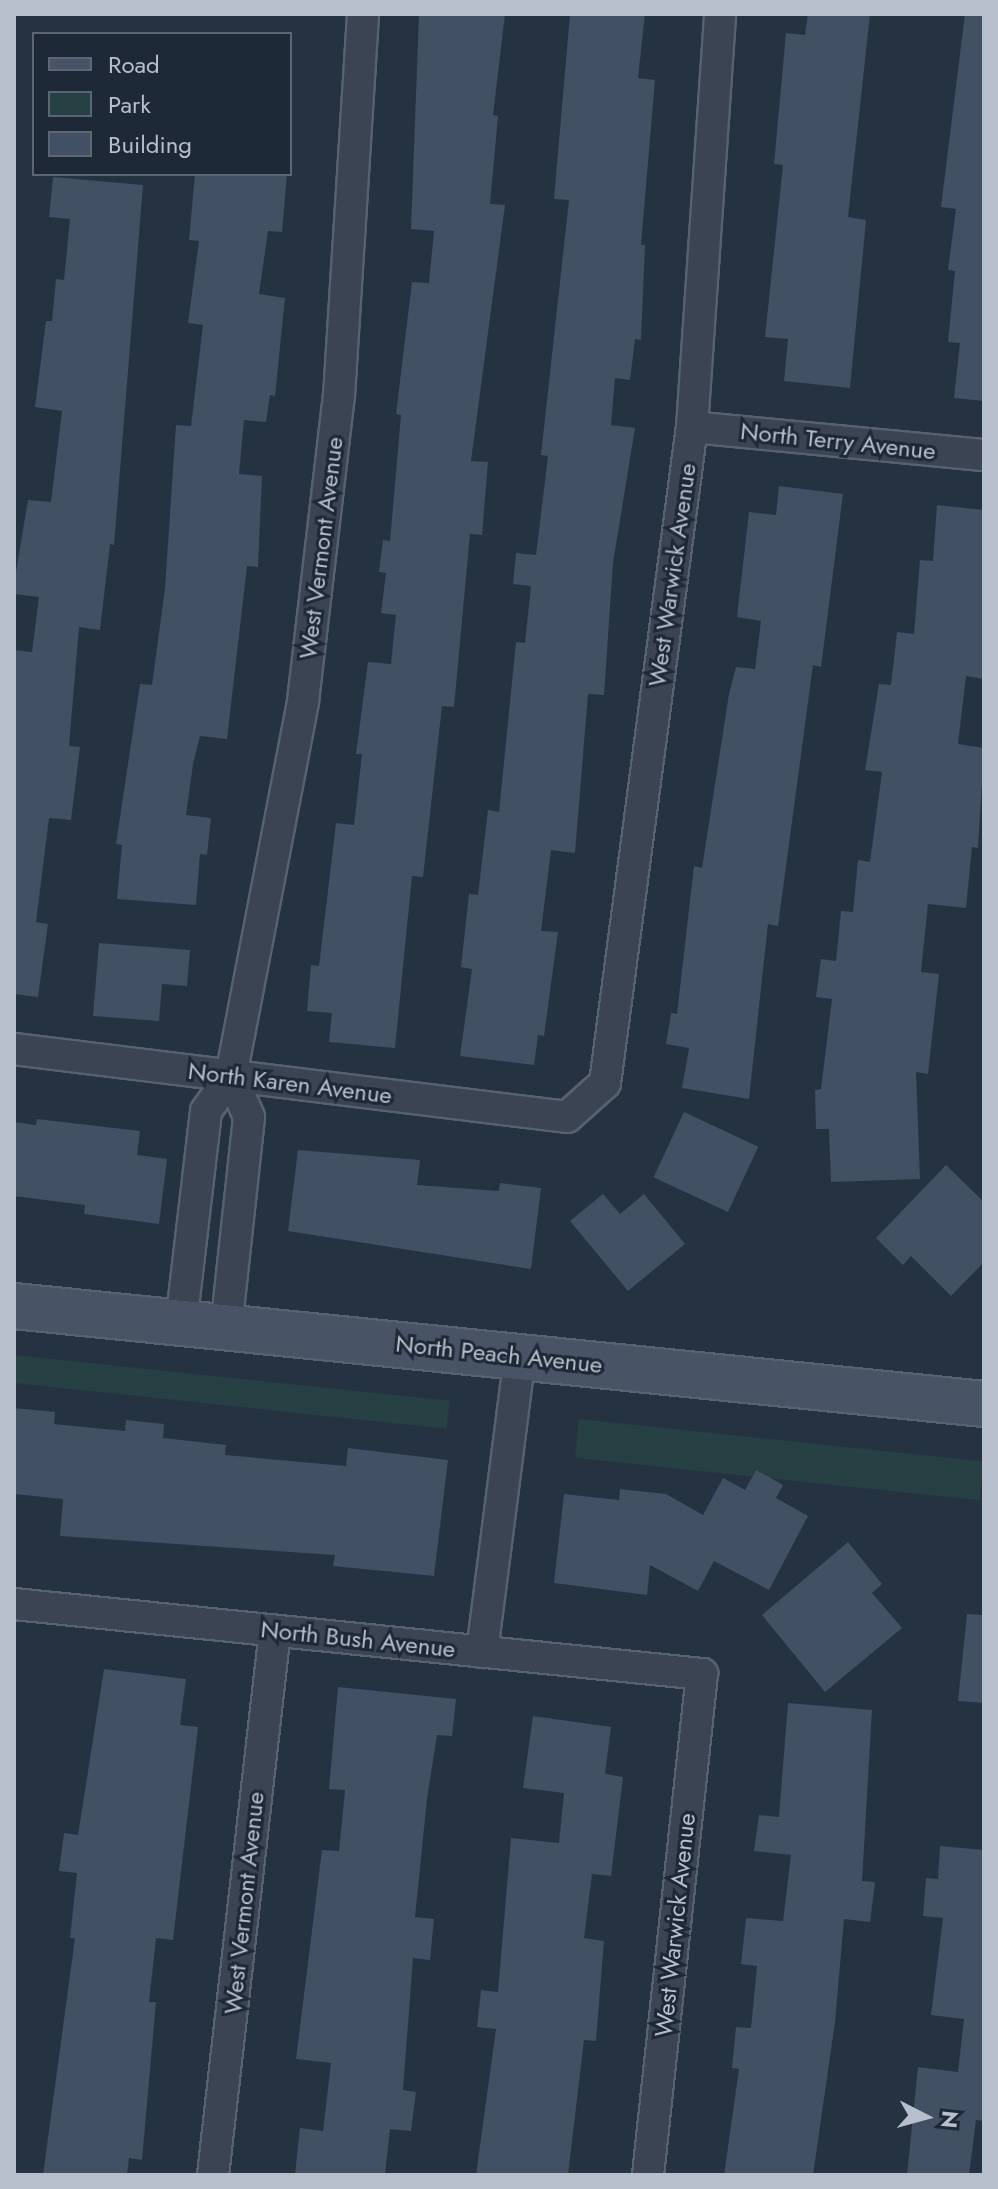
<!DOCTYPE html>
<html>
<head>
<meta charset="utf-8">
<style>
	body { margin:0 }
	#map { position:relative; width:998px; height:2189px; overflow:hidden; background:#253242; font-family:Jost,sans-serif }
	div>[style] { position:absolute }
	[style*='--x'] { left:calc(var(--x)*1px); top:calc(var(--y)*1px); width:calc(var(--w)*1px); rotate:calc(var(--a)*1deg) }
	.green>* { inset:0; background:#274043; transform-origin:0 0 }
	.building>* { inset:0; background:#415062; transform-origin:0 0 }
	.roads { filter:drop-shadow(2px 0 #58626f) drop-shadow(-2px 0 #58626f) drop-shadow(0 2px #58626f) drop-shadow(0 -2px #58626f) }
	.street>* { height:30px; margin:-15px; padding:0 15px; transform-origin:15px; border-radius:15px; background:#3a4452 }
	.secondary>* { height:44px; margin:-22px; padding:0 22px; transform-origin:22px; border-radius:22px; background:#485365 }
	span { translate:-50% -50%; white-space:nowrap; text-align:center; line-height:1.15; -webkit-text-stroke:6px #1e2937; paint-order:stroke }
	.street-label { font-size:24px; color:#b7bfcc }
	.frame { position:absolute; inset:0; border:16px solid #b7bfcc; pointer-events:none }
	.legend { position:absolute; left:32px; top:32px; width:260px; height:144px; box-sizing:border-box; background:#1e2937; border:2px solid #5b6573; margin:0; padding:10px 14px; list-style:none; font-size:24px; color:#b7bfcc }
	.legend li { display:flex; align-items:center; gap:16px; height:40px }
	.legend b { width:40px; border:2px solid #5b6573 }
	.north { position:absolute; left:886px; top:2077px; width:80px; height:80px; -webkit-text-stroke:6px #1e2937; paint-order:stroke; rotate:96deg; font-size:22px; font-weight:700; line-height:32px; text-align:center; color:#b7bfcc }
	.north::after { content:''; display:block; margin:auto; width:28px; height:36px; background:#b7bfcc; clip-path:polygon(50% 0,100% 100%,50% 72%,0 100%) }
</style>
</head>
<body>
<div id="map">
	<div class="green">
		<div style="left:14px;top:1355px;width:438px;height:28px;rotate:6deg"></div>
		<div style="left:579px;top:1419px;width:407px;height:39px;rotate:6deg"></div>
	</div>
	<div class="building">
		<div style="clip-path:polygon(419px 14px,505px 14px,493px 115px,498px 116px,490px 204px,505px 205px,471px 461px,488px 462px,482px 535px,470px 534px,454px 707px,442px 706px,423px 877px,412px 876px,395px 1048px,329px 1042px,332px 1013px,307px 1011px,311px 965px,319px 966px,336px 823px,354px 825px,362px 754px,356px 754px,368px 662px,391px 664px,396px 615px,381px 613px,386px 573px,379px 572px,383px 540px,390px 541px,401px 415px,396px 414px,412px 282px,429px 283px,434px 231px,411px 229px)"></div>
		<div style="clip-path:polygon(570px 14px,645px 14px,638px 78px,655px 80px,641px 245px,645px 245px,641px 340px,635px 339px,630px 380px,615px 378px,611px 425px,635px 428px,613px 563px,604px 695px,588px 694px,575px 853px,551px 850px,541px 931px,558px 932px,544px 1036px,538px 1035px,534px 1065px,460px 1056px,472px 969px,461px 967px,469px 894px,478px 895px,488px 810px,499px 812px,516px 642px,525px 643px,531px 586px,513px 584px,516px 553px,536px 555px,548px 456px,541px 455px,569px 200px,554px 199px)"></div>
		<div style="clip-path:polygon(808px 14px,870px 14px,848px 217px,866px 220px,850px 388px,784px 381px,788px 339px,765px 337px,783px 165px,774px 164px,786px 33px,805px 35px)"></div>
		<div style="clip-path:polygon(965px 14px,984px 14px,984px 401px,954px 398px,960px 343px,948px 342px,955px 271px,948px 270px,956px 209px,941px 207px)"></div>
		<div style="clip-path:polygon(195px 174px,287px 174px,282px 232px,268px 231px,259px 294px,285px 298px,275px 396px,270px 395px,266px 422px,244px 420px,239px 474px,262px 476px,258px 567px,247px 566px,227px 739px,200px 736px,193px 764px,186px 815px,211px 818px,207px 855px,200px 854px,196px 905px,117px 899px,122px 845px,116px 844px,140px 684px,152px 685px,165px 588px,176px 425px,191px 426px,203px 325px,188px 323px,199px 241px,189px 240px)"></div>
		<div style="clip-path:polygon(53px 177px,143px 185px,114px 545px,110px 544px,100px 630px,79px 627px,69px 746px,80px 747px,71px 820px,49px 818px,36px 922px,48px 924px,38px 997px,14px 994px,14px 650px,32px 652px,39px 597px,14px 594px,14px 584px,28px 500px,51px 502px,62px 411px,35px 407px,46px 321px,52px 321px,56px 279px,64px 280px,70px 219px,49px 217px)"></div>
		<div style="clip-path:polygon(779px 486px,843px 494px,821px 667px,813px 665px,778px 926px,768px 924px,749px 1099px,682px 1088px,689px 1048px,666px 1044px,671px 1013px,677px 1014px,694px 866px,702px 868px,729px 694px,736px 667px,755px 669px,761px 621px,737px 617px,749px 512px,776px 515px)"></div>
		<div style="clip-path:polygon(937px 505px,984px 510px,984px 679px,966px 676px,958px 744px,984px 748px,978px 848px,972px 847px,966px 908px,928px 904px,921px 972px,939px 974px,928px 1074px,916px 1072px,920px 1179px,831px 1182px,829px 1129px,816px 1129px,815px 1090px,821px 1089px,832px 999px,816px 997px,821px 959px,836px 961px,841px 911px,853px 912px,858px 860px,870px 862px,882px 772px,865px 770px,879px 684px,891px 685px,897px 632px,914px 634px,920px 560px,933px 561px)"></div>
		<div style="clip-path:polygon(99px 943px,190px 950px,187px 986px,162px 984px,159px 1021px,93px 1016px)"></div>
		<div style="left:684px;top:1112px;width:82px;height:72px;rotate:25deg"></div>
		<div style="clip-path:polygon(37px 1119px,140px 1131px,137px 1155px,167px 1159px,159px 1224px,84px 1214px,85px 1205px,14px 1196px,14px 1122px,36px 1125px)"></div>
		<div style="clip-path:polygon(298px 1150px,420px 1160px,417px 1185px,499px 1191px,500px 1183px,541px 1188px,531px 1269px,288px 1231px)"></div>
		<div style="clip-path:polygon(946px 1165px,984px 1202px,984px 1262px,951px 1296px,911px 1256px,903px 1265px,876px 1238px)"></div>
		<div style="clip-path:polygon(603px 1194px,620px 1214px,644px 1194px,685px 1244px,628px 1291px,570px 1221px)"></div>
		<div style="clip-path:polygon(14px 1408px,55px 1412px,54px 1424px,125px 1431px,126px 1420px,164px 1424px,163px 1438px,226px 1445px,225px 1455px,346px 1466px,348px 1448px,448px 1460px,434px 1576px,333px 1566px,335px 1555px,60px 1536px,63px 1499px,14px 1494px)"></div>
		<div style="clip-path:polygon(756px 1470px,783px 1485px,776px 1498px,808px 1516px,769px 1590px,714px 1561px,698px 1591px,650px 1565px,647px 1595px,554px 1583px,564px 1494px,619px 1500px,620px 1489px,666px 1494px,703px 1515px,723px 1478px,745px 1490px)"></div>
		<div style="clip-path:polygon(848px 1542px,882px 1584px,872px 1593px,902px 1628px,825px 1692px,762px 1615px)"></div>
		<div style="clip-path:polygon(967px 1614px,984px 1615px,984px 1703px,958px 1701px)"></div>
		<div style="clip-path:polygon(104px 1669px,186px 1679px,180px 1725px,198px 1727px,173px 1940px,156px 1938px,149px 2002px,156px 2002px,142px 2160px,129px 2158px,127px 2175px,43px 2175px,75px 1938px,70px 1938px,77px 1873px,59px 1871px,64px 1833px,78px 1835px)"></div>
		<div style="clip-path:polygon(338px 1687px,456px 1699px,452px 1736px,437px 1735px,427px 1799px,415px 1917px,434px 1919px,430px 1960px,413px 1958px,403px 2090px,416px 2092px,411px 2131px,390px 2129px,385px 2175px,295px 2175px,300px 2128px,323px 2131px,331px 2063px,296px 2059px,322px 1850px,339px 1851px,345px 1790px,329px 1789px)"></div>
		<div style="clip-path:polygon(788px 1703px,872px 1710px,862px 1881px,875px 1882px,870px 1922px,844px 1919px,835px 2022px,813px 2175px,724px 2175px,739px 2069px,732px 2068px,736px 2027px,751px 2028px,757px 1966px,741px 1964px,746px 1918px,783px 1921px,791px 1855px,754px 1851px,759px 1815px,779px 1817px)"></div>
		<div style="clip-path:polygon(533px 1716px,611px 1727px,605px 1774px,623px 1777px,611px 1876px,592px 1874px,584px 1938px,604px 1941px,596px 2041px,584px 2040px,568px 2175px,476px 2175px,496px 2029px,477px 2027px,481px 1990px,498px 1992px,511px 1838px,559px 1843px,564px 1793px,523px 1788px)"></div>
		<div style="clip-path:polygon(940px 1846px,984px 1850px,984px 2121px,976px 2120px,969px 2175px,907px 2175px,918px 2067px,958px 2072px,964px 2019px,931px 2015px,943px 1918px,923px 1916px,926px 1878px,938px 1879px)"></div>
	</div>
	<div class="roads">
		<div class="street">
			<div style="--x:692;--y:427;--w:293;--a:5.5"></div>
			<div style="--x:14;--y:1049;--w:557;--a:7.01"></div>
			<div style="--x:567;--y:1117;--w:51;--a:-41.8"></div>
			<div style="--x:605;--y:1083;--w:662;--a:-82.45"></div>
			<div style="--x:692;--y:427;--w:414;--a:-86.1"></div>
			<div style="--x:181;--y:1324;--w:214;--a:-83.3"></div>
			<div style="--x:206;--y:1111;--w:43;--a:-54.5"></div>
			<div style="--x:231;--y:1076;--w:382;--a:-79.1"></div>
			<div style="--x:303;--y:701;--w:307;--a:-83.3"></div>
			<div style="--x:339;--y:396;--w:383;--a:-86.4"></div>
			<div style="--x:226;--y:1329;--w:213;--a:-83.8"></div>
			<div style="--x:249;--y:1117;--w:45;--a:-113.7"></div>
			<div style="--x:14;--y:1604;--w:692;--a:5.81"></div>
			<div style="--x:702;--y:1674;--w:504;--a:96.15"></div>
			<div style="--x:482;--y:1652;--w:298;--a:-82.7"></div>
			<div style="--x:213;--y:2175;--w:548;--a:-83.5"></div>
		</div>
		<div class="secondary">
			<div style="--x:14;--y:1306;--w:975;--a:5.77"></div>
		</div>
	</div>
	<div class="street-label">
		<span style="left:838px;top:441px;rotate:6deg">North Terry Avenue</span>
		<span style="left:321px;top:548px;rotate:-83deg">West Vermont Avenue</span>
		<span style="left:672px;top:575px;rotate:-82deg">West Warwick Avenue</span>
		<span style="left:290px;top:1083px;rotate:7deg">North Karen Avenue</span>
		<span style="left:499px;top:1354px;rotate:6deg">North Peach Avenue</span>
		<span style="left:358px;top:1639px;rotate:6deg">North Bush Avenue</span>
		<span style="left:244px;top:1903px;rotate:-84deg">West Vermont Avenue</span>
		<span style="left:675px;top:1925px;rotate:-84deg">West Warwick Avenue</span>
	</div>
	<div class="frame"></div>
	<ul class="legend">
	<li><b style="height:10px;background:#485365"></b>Road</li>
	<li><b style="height:22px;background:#274043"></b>Park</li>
	<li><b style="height:22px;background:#415062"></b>Building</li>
	</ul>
	<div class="north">N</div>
</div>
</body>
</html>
